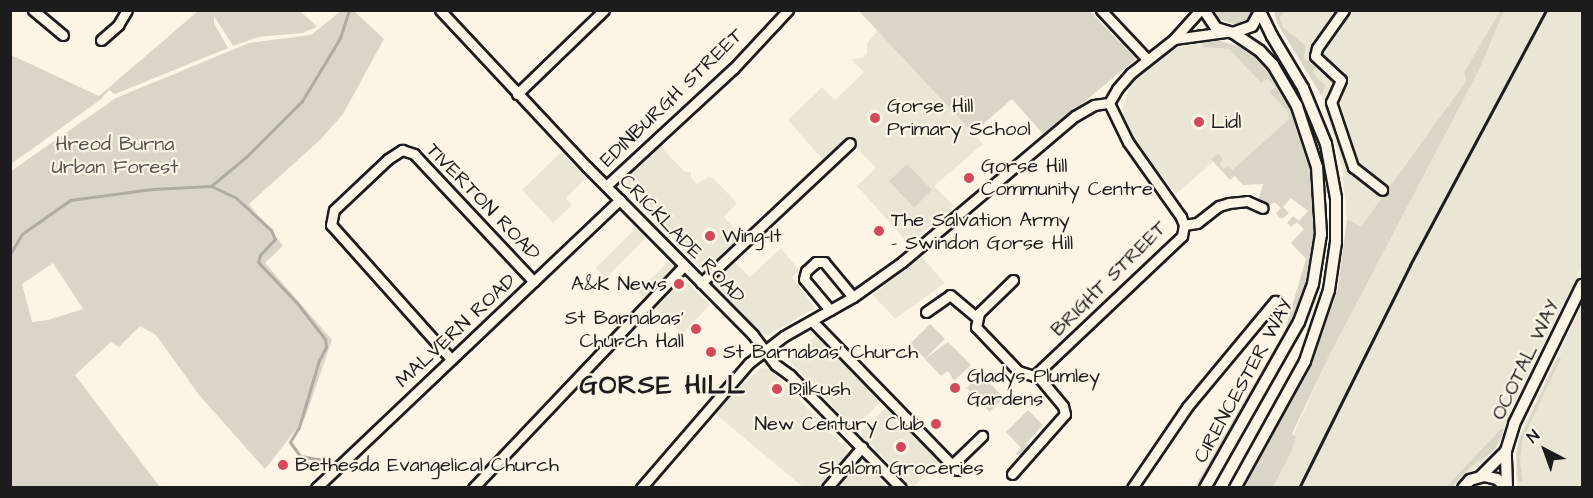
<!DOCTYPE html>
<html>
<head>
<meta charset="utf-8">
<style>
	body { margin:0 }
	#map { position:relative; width:1593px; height:498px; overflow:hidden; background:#fcf5e5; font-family:"Architects Daughter",sans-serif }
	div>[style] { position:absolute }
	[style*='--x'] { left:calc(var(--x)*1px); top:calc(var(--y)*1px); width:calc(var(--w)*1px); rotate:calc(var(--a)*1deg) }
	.built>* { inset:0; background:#ebe5d6; transform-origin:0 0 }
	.green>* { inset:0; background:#dbd5c8; transform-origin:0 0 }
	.stream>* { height:3px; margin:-1.5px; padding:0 1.5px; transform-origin:1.5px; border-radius:1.5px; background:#b0aba1 }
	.roads { filter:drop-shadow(2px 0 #1c1c1c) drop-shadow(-2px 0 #1c1c1c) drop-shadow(0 2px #1c1c1c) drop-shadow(0 -2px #1c1c1c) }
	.minor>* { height:9px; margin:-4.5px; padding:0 4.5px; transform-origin:4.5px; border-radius:4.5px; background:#fcf5e5 }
	.major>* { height:10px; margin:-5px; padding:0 5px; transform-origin:5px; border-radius:5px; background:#fcf5e5 }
	.rail>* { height:3px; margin:-1.5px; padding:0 1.5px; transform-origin:1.5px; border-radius:1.5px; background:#1c1c1c }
	.dots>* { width:16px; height:16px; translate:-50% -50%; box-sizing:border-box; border:3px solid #fcf5e5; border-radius:50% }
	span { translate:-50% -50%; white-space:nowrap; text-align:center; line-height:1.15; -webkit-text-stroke:4.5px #fcf5e5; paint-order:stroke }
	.street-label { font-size:20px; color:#1c1c1c }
	.poi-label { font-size:20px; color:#1c1c1c }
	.left { translate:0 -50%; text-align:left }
	.right { translate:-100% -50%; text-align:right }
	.park-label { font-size:20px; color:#555450 }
	.district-label { font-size:26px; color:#1c1c1c; font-weight:700; letter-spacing:1.5px }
	.frame { position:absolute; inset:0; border:12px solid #1c1c1c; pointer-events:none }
	.north { position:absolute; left:1515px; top:420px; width:60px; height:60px; -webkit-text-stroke:4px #fcf5e5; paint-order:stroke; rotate:319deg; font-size:16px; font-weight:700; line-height:24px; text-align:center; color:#1c1c1c }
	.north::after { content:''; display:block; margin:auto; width:21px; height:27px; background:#1c1c1c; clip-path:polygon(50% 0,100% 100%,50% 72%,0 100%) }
</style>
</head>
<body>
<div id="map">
	<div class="built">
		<div style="clip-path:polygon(1285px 10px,1500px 11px,1464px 72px,1466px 81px,1361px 228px,1347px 219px,1342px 166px,1321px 95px,1326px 86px,1312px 73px,1316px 67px,1304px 58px,1306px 46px,1283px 27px,1280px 18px)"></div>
		<div style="clip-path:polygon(1504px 11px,1582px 11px,1582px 267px,1511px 410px,1500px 442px,1484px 463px,1462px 477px,1453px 487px,1269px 488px,1328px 358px,1479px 70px)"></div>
		<div style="clip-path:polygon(878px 30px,983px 144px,934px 186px,954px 206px,909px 244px,857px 186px,876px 168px,847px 138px,823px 160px,788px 120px,822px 87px,835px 100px,855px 81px,864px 72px,851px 59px,862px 58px,867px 54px,867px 44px)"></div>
		<div style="clip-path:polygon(1204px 42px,1202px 47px,1229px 49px,1261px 83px,1267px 79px,1275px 87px,1270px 93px,1288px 112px,1289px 119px,1232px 170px,1224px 169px,1211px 159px,1213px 162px,1176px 194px,1126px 131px,1122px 119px,1123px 108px,1131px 83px,1149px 64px,1174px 48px)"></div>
		<div style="clip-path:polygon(658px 144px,685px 172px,691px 172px,691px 178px,697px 184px,708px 177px,713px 178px,737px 203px,724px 217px,742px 236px,704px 272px,620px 181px)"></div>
		<div style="clip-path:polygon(561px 152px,586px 178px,566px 198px,572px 205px,553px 223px,522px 190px)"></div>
		<div style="left:636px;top:228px;width:14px;height:57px;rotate:45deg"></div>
		<div style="clip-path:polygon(781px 248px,799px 270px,792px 277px,815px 308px,768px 335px,761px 334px,711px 282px,711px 278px,731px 259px,750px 277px)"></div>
		<div style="clip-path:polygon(921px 256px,945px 283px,895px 319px,873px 295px)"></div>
		<div style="clip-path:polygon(669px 261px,675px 267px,644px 298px,634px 288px,638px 284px,643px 287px)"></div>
		<div style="clip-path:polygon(682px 277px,710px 305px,682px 334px,651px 305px,678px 278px)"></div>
		<div style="clip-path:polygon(1582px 304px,1582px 487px,1518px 487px,1516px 475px,1518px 439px)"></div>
		<div style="left:818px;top:333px;width:93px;height:40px;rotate:46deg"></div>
		<div style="clip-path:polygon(761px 368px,770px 369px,849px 452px,819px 487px,803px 487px,712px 411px)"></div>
		<div style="clip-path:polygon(889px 405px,942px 460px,913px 487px,862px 436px,861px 431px)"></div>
		<div style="clip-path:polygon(860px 458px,888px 487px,834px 487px)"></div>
	</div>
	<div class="green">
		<div style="clip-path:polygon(198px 11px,300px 11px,317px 27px,302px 33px,258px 37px,233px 46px,214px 16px,214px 23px,228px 48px,115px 94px,109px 90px,100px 100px,11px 164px,11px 55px,99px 96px)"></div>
		<div style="clip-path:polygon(evenodd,341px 11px,354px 11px,384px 39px,343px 114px,320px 140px,249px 204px,283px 246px,265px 263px,332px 340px,305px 418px,265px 469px,199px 395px,156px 335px,140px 326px,119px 347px,111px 342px,75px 375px,160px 487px,11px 487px,11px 171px,116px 98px,249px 43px,311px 35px,341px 11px,53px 263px,83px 309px,48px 320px,32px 322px,22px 284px,53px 263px)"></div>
		<div style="clip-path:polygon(859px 11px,1090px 11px,1136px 59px,1044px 135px,1012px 99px,973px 133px)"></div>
		<div style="clip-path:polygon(1213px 11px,1253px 11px,1246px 20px,1234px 24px,1220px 20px)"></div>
		<div style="clip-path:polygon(1274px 11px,1285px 11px,1280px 18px,1283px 27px,1306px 46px,1304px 58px,1316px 67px,1313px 73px,1326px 86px,1321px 95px,1277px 23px)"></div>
		<div style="clip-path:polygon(1500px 11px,1504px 11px,1479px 70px,1328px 358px,1292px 434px,1296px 437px,1291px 452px,1273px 487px,1244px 487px,1314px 357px,1338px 288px,1347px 219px,1361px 227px,1466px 81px,1464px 72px)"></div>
		<div style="clip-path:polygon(1221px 41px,1238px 46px,1259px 60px,1273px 75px,1295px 112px,1309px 153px,1316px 185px,1316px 242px,1311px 275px,1293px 324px,1199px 487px,1194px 488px,1285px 330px,1306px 259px,1291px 243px,1304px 229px,1297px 222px,1291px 227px,1287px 223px,1293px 216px,1299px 221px,1308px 211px,1291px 198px,1283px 207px,1289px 213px,1282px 219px,1279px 217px,1276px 213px,1281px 208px,1274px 202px,1268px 207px,1259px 198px,1263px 184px,1243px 185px,1235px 176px,1230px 180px,1211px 159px,1218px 153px,1223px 159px,1219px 164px,1224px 169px,1228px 166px,1232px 170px,1289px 119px,1288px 112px,1269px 92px,1275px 87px,1267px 79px,1261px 83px,1229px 49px,1202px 47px,1204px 42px)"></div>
		<div style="left:907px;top:164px;width:36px;height:25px;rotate:46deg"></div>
		<div style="left:930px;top:324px;width:21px;height:28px;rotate:45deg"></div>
		<div style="clip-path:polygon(948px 342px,971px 365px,954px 381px,948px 371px,941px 376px,925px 359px)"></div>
		<div style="clip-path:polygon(1558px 357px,1561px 358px,1522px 440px,1520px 462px,1523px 481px,1518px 482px,1516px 454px,1519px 441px)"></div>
		<div style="left:981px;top:374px;width:33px;height:20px;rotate:46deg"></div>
		<div style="clip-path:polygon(1028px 410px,1043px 425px,1026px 443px,1031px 448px,1024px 455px,1018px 455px,1015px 454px,1021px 448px,1006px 432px)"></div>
		<div style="clip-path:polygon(1501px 429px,1504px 429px,1495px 450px,1469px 468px,1452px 487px,1446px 487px)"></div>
	</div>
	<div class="stream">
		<div style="--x:211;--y:186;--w:26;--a:25"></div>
		<div style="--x:235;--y:197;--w:49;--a:42.5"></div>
		<div style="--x:271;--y:230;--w:10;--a:66"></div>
		<div style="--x:275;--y:239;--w:22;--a:133"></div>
		<div style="--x:260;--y:255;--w:7;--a:106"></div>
		<div style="--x:258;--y:262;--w:57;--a:46.4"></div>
		<div style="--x:297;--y:303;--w:46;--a:52.1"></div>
		<div style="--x:325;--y:339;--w:8;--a:83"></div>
		<div style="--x:326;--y:347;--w:15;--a:118"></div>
		<div style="--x:319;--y:360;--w:70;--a:106.6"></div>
		<div style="--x:299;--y:427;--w:17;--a:121"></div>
		<div style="--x:290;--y:442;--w:17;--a:54"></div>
		<div style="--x:300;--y:456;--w:29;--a:10"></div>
		<div style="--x:10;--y:254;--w:23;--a:-59"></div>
		<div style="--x:22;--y:234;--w:59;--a:-35.3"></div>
		<div style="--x:70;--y:200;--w:83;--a:-7.6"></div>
		<div style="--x:152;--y:189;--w:59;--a:-2.9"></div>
		<div style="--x:211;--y:186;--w:47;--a:-39.8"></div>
		<div style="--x:247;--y:156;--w:78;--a:-45"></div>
		<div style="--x:302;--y:101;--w:74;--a:-58.9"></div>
		<div style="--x:340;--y:38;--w:29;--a:-72"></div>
	</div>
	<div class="roads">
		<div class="minor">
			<div style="--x:33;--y:10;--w:39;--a:40"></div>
			<div style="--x:440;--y:10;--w:215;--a:46.9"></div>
			<div style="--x:587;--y:167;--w:236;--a:45.3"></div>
			<div style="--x:753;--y:335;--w:38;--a:53"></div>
			<div style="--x:776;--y:365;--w:17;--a:36"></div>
			<div style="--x:790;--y:375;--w:158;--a:45.5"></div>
			<div style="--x:1101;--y:10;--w:67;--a:46.8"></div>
			<div style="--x:1344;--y:10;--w:47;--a:125.4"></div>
			<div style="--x:1317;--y:48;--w:8;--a:104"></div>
			<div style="--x:1315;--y:56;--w:35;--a:43"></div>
			<div style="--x:1341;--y:80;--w:24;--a:114"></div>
			<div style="--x:1331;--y:102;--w:69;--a:71.3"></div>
			<div style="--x:1353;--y:167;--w:37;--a:38"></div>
			<div style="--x:1174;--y:39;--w:52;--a:-7.7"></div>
			<div style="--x:101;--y:40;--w:23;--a:-41"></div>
			<div style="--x:118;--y:25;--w:17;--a:-59"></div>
			<div style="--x:517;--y:94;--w:121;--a:-44"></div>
			<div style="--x:606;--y:186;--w:173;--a:-42.7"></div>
			<div style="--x:733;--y:69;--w:81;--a:-47"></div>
			<div style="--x:1184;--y:225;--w:13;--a:-9"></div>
			<div style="--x:1197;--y:223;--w:28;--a:-38"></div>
			<div style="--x:1219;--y:206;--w:10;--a:-17"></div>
			<div style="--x:1229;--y:203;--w:18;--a:-6"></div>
			<div style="--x:1247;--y:201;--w:17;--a:24"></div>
			<div style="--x:1013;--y:280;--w:47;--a:135.9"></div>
			<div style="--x:979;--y:313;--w:14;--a:102"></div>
			<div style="--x:976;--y:327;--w:61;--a:46.3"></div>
			<div style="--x:1018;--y:371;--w:17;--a:17"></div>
			<div style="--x:1034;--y:376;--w:204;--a:-43.4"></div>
			<div style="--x:1182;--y:236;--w:11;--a:-80"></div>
			<div style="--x:1184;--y:225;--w:9;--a:-111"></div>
			<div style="--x:1181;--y:217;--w:92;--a:-125.2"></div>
			<div style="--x:1128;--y:142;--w:43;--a:-116"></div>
			<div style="--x:701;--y:283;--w:204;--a:-43.2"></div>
			<div style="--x:830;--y:310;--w:40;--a:-130"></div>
			<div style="--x:804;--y:279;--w:8;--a:-76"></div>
			<div style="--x:806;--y:271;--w:13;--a:-42"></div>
			<div style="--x:816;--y:262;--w:8;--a:0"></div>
			<div style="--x:824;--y:262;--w:45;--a:50.4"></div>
			<div style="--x:926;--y:312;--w:29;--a:-35"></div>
			<div style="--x:950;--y:295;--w:34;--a:40"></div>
			<div style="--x:812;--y:321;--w:208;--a:45.8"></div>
			<div style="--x:451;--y:359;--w:180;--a:-131.8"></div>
			<div style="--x:331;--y:225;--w:15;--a:-79"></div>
			<div style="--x:334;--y:210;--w:74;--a:-43.4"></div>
			<div style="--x:388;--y:159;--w:17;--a:-33"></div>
			<div style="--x:402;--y:150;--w:13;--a:18"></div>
			<div style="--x:414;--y:154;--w:175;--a:46.8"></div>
			<div style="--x:952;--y:465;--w:42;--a:-44"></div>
			<div style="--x:1012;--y:474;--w:80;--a:-48.5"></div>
			<div style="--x:1065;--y:414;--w:8;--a:-104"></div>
			<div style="--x:1063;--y:406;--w:40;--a:-130"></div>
			<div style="--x:316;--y:488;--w:419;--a:-43.5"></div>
			<div style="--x:473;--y:488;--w:306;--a:-46.5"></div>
			<div style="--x:641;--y:488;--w:165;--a:-49.2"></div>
			<div style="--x:749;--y:363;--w:44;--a:-37.6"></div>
			<div style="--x:784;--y:336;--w:79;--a:-29.5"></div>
			<div style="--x:853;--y:297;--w:60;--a:-35.5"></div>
			<div style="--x:902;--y:262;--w:226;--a:-40.2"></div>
			<div style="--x:1075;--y:116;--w:22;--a:-30"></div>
			<div style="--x:1094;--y:105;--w:15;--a:-8"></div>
			<div style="--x:1109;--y:103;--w:16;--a:-60"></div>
			<div style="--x:1117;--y:89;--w:21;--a:-49"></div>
			<div style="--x:1131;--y:73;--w:55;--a:-38.3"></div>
			<div style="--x:1174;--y:39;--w:39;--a:-48"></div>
			<div style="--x:827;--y:488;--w:54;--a:-49.5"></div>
			<div style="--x:1132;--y:488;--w:98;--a:-55.8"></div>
			<div style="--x:1187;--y:407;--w:138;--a:-50.3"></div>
		</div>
		<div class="major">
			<div style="--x:1204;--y:10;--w:22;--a:56"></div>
			<div style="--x:1216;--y:28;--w:18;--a:16"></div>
			<div style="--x:1233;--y:33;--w:20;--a:-20"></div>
			<div style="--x:1252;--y:26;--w:18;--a:-61"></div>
			<div style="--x:1481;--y:476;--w:35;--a:-45"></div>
			<div style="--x:1507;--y:487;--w:36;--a:-92"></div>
			<div style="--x:1506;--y:451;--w:28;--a:-73"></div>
			<div style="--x:1514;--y:424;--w:155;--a:-63.9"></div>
			<div style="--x:1205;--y:488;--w:191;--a:-60.5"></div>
			<div style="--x:1299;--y:322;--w:40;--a:-69.8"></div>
			<div style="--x:1313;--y:284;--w:51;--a:-80.9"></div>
			<div style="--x:1321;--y:234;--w:67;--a:-93.4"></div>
			<div style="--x:1317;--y:167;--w:64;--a:-108.2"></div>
			<div style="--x:1297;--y:106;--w:48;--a:-120.3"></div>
			<div style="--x:1273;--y:65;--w:19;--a:-133"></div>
			<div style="--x:1260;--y:51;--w:32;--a:-146"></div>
			<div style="--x:1235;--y:488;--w:145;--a:-61.1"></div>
			<div style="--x:1305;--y:361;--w:75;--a:-71.3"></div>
			<div style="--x:1329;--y:290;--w:49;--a:-81.7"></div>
			<div style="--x:1336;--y:242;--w:44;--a:-90"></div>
			<div style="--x:1336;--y:198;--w:55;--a:-100.5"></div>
			<div style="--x:1326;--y:144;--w:61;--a:-112.3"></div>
			<div style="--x:1303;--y:88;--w:61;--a:-120.8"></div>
			<div style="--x:1272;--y:36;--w:25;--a:-116"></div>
			<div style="--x:1463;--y:488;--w:11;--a:-49"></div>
			<div style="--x:1470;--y:480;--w:15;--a:-16"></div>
			<div style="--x:1484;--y:476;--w:13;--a:13"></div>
			<div style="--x:1497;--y:479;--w:13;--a:42"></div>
		</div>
	</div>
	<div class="rail">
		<div style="--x:1299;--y:488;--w:249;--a:-63.5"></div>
		<div style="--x:1410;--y:265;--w:289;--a:-61.9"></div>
	</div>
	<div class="dots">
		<div style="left:875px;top:118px;background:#d1495b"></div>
		<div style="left:1199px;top:122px;background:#d1495b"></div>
		<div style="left:969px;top:178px;background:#d1495b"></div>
		<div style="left:879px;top:231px;background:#d1495b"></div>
		<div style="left:710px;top:236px;background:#d1495b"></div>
		<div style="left:679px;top:284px;background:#d1495b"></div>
		<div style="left:696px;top:329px;background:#d1495b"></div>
		<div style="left:711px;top:352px;background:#d1495b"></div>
		<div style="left:955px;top:388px;background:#d1495b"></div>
		<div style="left:777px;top:389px;background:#d1495b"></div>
		<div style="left:936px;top:424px;background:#d1495b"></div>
		<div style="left:901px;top:447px;background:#d1495b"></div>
		<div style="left:283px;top:465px;background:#d1495b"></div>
	</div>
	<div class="street-label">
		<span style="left:672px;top:98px;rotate:-44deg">EDINBURGH STREET</span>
		<span style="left:483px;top:202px;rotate:46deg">TIVERTON ROAD</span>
		<span style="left:682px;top:239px;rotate:46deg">CRICKLADE ROAD</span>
		<span style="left:1109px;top:279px;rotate:-45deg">BRIGHT STREET</span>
		<span style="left:456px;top:331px;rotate:-43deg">MALVERN ROAD</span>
		<span style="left:1526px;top:360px;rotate:-64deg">OCOTAL WAY</span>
		<span style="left:1244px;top:381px;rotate:-61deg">CIRENCESTER WAY</span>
	</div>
	<div class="poi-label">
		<span class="left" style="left:887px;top:118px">Gorse Hill<br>Primary School</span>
		<span class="left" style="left:1211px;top:122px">Lidl</span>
		<span class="left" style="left:981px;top:178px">Gorse Hill<br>Community Centre</span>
		<span class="left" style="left:891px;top:232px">The Salvation Army<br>- Swindon Gorse Hill</span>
		<span class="left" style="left:722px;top:236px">Wing-It</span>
		<span class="right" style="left:667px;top:284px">A&amp;K News</span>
		<span class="right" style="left:684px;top:330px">St Barnabas'<br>Church Hall</span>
		<span class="left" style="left:723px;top:352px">St Barnabas' Church</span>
		<span class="left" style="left:967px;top:388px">Gladys Plumley<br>Gardens</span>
		<span class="left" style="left:789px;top:389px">Dilkush</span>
		<span class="right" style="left:924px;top:424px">New Century Club</span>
		<span class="left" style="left:295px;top:465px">Bethesda Evangelical Church</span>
		<span style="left:901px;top:468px">Shalom Groceries</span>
	</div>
	<div class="park-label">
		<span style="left:115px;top:156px">Hreod Burna<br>Urban Forest</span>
	</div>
	<div class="district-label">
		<span style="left:663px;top:386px">GORSE HILL</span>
	</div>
	<div class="frame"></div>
	<div class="north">N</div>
</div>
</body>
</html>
